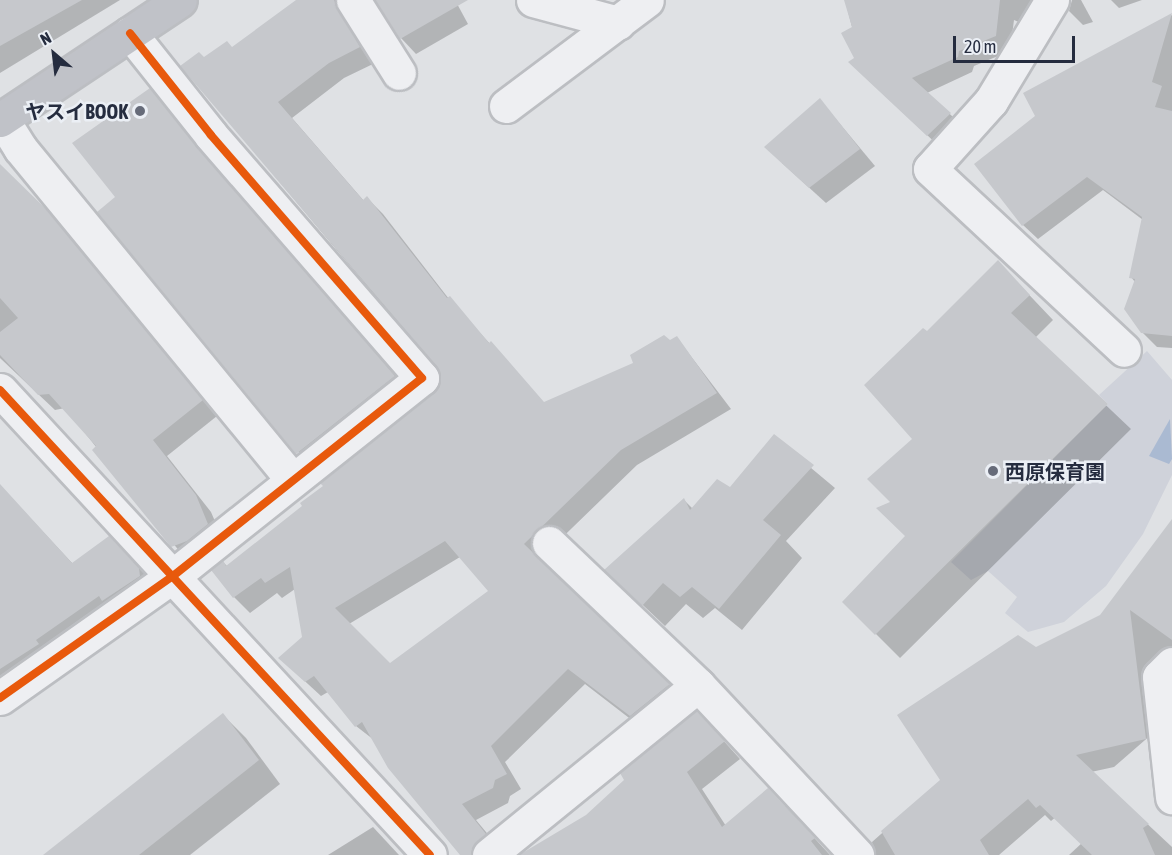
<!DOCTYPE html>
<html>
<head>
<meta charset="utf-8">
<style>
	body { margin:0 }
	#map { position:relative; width:1172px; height:855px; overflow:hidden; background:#dfe1e4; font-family:"Asap Condensed","Noto Sans JP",sans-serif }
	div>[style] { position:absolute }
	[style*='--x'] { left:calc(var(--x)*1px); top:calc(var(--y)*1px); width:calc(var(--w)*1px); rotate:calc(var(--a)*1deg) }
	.built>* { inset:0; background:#cfd2da }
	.water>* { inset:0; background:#aabad2 }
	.shadow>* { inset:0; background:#0003 }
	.building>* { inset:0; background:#c6c8cc }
	.roads { filter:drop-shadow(2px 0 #bcbec2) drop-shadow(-2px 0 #bcbec2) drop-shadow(0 2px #bcbec2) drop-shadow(0 -2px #bcbec2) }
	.street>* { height:33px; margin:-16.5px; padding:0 16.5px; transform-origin:16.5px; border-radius:16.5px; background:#eeeff2 }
	.secondary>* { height:33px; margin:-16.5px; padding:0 16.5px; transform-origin:16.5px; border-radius:16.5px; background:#c0c2c8 }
	.cycleway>* { height:8px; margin:-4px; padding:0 4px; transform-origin:4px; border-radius:4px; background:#e8590c }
	.dots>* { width:16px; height:16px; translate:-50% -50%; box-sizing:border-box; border:3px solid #ebeff5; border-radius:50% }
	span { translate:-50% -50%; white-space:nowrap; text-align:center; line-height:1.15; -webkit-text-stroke:5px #ebeff5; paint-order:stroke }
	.poi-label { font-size:20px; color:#252c3f; font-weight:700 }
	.right { translate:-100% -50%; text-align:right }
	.left { translate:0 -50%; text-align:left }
	.north { position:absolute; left:24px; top:24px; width:60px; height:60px; -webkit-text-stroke:4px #ebeff5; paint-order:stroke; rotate:332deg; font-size:16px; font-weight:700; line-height:24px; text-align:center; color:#252c3f }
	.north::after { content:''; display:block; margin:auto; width:21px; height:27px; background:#252c3f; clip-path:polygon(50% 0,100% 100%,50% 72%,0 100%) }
	.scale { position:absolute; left:953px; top:36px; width:122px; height:27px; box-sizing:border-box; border:3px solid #252c3f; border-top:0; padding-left:8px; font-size:18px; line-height:21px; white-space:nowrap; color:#252c3f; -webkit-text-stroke:4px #ebeff5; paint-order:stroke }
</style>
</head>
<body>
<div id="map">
	<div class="built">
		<div style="clip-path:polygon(1147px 351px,1172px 380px,1172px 475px,1143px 534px,1106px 586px,1064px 622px,1028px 632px,1005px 613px,1017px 597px,988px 571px,971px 580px,951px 562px,1108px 404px,1099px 395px)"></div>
	</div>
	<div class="water">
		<div style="clip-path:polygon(1170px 419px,1172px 459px,1169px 464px,1149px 456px)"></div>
	</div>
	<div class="shadow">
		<div style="clip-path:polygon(0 0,120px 0,0 73px)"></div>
		<div style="clip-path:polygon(evenodd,298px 0,359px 0,375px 63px,344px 78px,292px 118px,364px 201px,367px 198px,383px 214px,449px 299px,545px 404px,635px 364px,677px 338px,731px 409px,637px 465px,539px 560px,684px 700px,646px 731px,585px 684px,505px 762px,521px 789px,510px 796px,508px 803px,476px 820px,491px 838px,463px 853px,374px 740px,356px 726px,328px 692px,321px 696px,296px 673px,304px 638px,295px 589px,282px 598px,277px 593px,250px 613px,234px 597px,223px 562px,227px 566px,304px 506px,435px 394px,442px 375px,182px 66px,233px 49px,298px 0,460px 557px,490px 591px,390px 665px,349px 624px,460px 557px)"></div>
		<div style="clip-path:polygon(455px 0,468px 24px,416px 54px,401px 38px)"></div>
		<div style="clip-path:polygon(845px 0,1057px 0,1036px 29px,1014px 20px,1010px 51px,974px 66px,972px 72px,927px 93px,965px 128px,942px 149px,865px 77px)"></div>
		<div style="clip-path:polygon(1081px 0,1093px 22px,1083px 25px,1069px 11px,1072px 0)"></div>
		<div style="clip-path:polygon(1111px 0,1142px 0,1119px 8px)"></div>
		<div style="clip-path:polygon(1172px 15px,1172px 348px,1157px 347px,1142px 332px,1135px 282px,1131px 277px,1143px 220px,1103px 190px,1038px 239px,1023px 225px,1037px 116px,1108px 49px)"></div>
		<div style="clip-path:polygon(150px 90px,409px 391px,312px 468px,99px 212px,117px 197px)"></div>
		<div style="clip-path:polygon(820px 100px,875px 166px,826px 203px,782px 163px)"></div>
		<div style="clip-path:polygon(11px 177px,61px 226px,217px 416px,167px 456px,211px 512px,223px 540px,188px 562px,65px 408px,55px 410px,0 358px,0 186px)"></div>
		<div style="clip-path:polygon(998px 262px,1053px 320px,1035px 338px,1131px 429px,900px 658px,844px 602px,907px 536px,892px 502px,914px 439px,927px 333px)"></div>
		<div style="clip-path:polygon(774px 437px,835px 488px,786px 541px,802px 558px,742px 630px,715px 608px,703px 618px,686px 604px,665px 626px,628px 591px,684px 500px,693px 509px,730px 489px)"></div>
		<div style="clip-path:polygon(6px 492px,73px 564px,134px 562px,163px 594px,0 715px,0 497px)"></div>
		<div style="clip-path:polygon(1172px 522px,1172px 665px,1160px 727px,1114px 767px,1091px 772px,1099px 780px,1051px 821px,1045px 815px,999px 855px,875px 855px,872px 842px,942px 780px,1036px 649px,1101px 616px)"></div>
		<div style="clip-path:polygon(223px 715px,246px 738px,280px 784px,190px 855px,45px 855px)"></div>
		<div style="clip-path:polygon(713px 729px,740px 759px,702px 789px,726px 826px,785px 806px,830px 855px,521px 855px,587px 816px)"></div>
		<div style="clip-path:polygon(1125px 803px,1172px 847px,1172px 855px,1069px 855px)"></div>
		<div style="clip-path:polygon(373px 827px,399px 855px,328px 855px)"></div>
	</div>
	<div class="building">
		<div style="clip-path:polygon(0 0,82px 0,0 46px)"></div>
		<div style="clip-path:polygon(evenodd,296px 0,334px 0,360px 47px,329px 63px,278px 102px,363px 200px,367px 196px,447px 298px,450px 296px,489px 343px,491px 341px,544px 402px,633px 363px,630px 355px,664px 335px,670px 340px,677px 336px,717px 393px,621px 450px,524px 544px,670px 684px,630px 716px,568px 669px,491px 746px,507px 774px,495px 780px,493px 788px,462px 804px,486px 834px,472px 848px,471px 855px,460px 855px,388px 768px,362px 722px,355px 727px,314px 676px,305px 682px,278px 658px,302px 637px,290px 567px,265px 583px,261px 578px,233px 598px,211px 570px,223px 560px,226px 566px,302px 506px,300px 503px,323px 486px,320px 483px,440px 384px,436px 366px,180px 66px,199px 52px,204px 57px,227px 41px,232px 47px,296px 0,445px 541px,488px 591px,390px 663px,335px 608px,445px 541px)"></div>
		<div style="clip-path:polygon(375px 0,468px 0,400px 39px)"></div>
		<div style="clip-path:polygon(844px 0,1000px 0,996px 36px,959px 51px,958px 57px,912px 78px,951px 113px,927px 136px,848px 62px,854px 58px,841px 33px,852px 27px)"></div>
		<div style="clip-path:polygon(1172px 13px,1152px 82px,1162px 86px,1155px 107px,1172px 111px,1172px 336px,1141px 333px,1124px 309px,1135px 279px,1129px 278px,1142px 217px,1087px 177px,1022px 226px,974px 164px,1035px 116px,1023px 93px)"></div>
		<div style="clip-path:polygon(150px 88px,395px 376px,296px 454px,97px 212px,115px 197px,72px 143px)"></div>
		<div style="clip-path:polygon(820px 98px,860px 149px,809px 188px,764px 147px)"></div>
		<div style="clip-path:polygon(0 164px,46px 209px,203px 400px,153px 440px,196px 495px,208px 524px,187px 541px,171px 547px,92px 450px,96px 446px,49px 394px,38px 395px,0 355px,0 332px,18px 318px,0 298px)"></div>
		<div style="clip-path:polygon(998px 260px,1030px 295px,1011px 313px,1108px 404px,875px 635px,842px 602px,905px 536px,876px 508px,890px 502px,867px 479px,912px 439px,864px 385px,923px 328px,927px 331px)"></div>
		<div style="clip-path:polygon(774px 434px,814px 465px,763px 520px,781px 535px,719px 609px,692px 587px,680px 597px,663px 583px,642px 606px,604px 570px,684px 498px,690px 510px,717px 479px,730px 487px)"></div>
		<div style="clip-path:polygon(0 484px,72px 563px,109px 536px,139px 568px,140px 576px,102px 601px,99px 596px,36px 640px,39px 644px,0 669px)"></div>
		<div style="clip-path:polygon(1172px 519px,1172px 640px,1130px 610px,1146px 739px,1076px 755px,1149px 824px,1143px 828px,1155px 855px,1092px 855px,1040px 805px,1036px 808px,1028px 799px,980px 840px,989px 855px,895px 855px,881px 831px,940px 780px,897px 715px,1018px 635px,1036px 647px,1100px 615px)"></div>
		<div style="clip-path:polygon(696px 711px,725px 741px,687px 772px,722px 827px,768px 788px,815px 838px,811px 841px,822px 855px,519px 855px,586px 815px,624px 780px,620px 773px)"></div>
		<div style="clip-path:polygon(223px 713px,259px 760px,139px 855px,43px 855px)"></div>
	</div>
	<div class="roads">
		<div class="street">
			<div style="--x:353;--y:0;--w:86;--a:57.8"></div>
			<div style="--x:533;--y:0;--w:88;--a:15.1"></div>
			<div style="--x:1052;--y:0;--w:118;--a:121.1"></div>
			<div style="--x:991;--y:101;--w:91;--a:131.9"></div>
			<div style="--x:930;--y:169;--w:265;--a:43"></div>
			<div style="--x:506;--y:106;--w:176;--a:-36.9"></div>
			<div style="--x:2;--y:119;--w:34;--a:58"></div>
			<div style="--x:20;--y:148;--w:428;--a:50.6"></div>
			<div style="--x:0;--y:390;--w:633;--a:47.24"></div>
			<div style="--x:549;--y:543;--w:206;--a:43.6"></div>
			<div style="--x:698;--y:685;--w:233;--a:46.9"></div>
			<div style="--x:1172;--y:664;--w:18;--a:135"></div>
			<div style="--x:1159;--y:677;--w:121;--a:83.8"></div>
			<div style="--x:0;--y:698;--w:212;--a:-35.2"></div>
			<div style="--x:173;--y:576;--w:318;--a:-38.5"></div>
			<div style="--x:422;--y:378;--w:322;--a:-131"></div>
			<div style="--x:211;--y:135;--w:130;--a:-128.5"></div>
			<div style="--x:489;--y:855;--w:269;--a:-39.1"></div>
		</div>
		<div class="secondary">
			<div style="--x:0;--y:120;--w:216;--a:-33.7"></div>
		</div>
	</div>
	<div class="cycleway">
		<div style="--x:0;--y:390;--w:633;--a:47.24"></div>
		<div style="--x:0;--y:698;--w:212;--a:-35.2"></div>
		<div style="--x:173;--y:576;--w:318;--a:-38.5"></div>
		<div style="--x:422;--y:378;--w:322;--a:-131"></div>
		<div style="--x:211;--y:135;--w:130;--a:-128.5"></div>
	</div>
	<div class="dots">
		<div style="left:140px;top:111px;background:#666b79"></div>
		<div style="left:993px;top:471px;background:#666b79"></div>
	</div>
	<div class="poi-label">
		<span class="right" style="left:128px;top:111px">ヤスイBOOK</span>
		<span class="left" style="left:1005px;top:471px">西原保育園</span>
	</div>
	<div class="north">N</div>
	<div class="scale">20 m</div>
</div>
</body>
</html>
